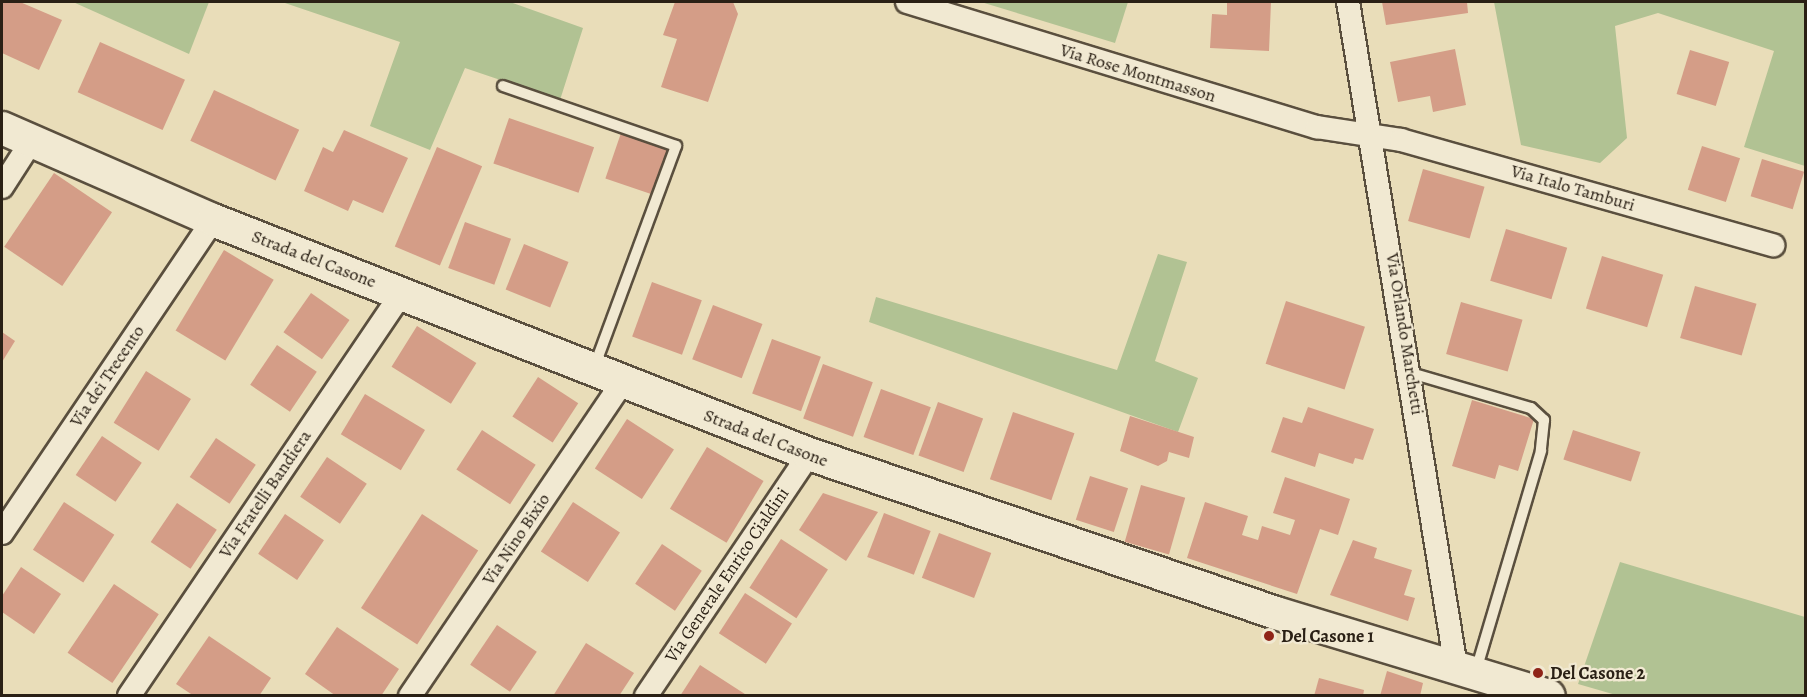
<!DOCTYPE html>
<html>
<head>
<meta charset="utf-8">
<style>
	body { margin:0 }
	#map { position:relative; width:1807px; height:697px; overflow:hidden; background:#e9ddb9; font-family:Alegreya,serif }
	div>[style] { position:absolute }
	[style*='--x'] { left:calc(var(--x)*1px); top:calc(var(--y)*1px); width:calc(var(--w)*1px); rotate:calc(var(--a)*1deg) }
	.green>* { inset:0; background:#b1c293 }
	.building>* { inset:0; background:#d49d87; transform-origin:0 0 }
	.roads { filter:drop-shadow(2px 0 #5a4f3e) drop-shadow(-2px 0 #5a4f3e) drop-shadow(0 2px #5a4f3e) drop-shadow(0 -2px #5a4f3e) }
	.lane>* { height:10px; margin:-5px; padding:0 5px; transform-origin:5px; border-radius:5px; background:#f1e9d2 }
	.street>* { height:22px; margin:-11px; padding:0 11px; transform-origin:11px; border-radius:11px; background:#f1e9d2 }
	.secondary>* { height:32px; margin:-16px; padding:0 16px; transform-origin:16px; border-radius:16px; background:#f1e9d2 }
	.dots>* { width:16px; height:16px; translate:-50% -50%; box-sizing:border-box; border:3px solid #f1e9d2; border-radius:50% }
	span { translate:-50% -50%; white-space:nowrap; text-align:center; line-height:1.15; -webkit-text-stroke:4.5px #f1e9d2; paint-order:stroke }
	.street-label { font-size:18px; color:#2a2015 }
	.poi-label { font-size:18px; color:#2a2015; font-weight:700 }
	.left { translate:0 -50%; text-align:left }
	.frame { position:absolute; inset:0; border:3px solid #2a2015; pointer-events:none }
</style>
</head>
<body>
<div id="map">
	<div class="green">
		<div style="clip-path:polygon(73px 2px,209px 2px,189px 54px)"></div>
		<div style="clip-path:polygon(282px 2px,510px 2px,583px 28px,560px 100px,465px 68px,430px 150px,370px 126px,400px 42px)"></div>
		<div style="clip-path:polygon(981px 2px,1128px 2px,1115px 43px)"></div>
		<div style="clip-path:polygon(1494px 2px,1805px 2px,1805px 166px,1744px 147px,1774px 51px,1658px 13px,1615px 26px,1627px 138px,1600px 163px,1521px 145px)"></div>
		<div style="clip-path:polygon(1158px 254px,1187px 262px,1155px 361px,1198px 378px,1178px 432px,869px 322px,876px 297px,1117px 370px)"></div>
		<div style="clip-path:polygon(1620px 562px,1805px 617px,1805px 695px,1616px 695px,1578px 684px)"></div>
	</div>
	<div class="building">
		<div style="clip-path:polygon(2px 2px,20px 2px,62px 20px,39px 70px,2px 53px)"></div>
		<div style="clip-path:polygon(675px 2px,733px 2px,738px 14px,708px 102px,661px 87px,677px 39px,663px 35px)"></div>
		<div style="clip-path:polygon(1227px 2px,1271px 2px,1269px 51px,1210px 48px,1212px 14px,1227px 15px)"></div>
		<div style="clip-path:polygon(1382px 2px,1467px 2px,1468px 13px,1386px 25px)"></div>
		<div style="left:100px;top:42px;width:93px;height:55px;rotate:24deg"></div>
		<div style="clip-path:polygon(1455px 49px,1466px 105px,1433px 112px,1430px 96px,1398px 102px,1390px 62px)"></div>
		<div style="left:1690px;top:50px;width:41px;height:46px;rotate:17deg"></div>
		<div style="left:214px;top:90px;width:94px;height:56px;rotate:25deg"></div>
		<div style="left:509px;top:118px;width:90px;height:48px;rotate:19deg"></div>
		<div style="clip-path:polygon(344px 130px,408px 158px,383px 213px,353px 200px,348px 211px,304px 191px,323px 147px,333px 152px)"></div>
		<div style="left:621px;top:133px;width:49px;height:48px;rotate:19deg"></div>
		<div style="left:1702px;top:146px;width:40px;height:46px;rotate:18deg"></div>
		<div style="left:437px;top:147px;width:49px;height:108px;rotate:23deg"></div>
		<div style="left:1762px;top:159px;width:44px;height:39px;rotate:17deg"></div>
		<div style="left:1423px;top:169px;width:64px;height:54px;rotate:16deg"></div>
		<div style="left:54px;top:173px;width:70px;height:89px;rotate:34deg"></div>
		<div style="left:465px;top:222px;width:49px;height:49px;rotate:20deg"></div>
		<div style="left:1506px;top:229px;width:64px;height:54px;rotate:17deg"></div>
		<div style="left:524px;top:244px;width:48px;height:49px;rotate:22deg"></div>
		<div style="left:224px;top:250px;width:58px;height:94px;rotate:31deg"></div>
		<div style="left:1602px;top:256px;width:64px;height:55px;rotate:17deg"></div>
		<div style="left:652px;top:282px;width:53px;height:58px;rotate:20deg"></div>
		<div style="left:1695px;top:286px;width:64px;height:54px;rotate:16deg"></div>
		<div style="left:311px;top:293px;width:47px;height:48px;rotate:35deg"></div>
		<div style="left:1286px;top:301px;width:83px;height:66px;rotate:18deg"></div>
		<div style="left:1461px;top:302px;width:64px;height:54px;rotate:16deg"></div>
		<div style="left:713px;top:305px;width:53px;height:58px;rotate:21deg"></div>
		<div style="left:417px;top:326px;width:70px;height:48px;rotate:32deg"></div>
		<div style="clip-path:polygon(2px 332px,15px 341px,2px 362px)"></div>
		<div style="left:772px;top:339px;width:52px;height:58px;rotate:20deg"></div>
		<div style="left:277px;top:345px;width:48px;height:48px;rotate:34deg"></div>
		<div style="left:823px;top:364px;width:53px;height:58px;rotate:20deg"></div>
		<div style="left:146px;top:371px;width:53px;height:61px;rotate:32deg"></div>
		<div style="left:538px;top:377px;width:48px;height:47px;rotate:33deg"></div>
		<div style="left:881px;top:389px;width:53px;height:51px;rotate:20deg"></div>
		<div style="left:365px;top:394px;width:70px;height:47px;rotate:31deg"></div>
		<div style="clip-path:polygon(1472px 400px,1534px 419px,1518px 471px,1499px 465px,1495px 479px,1452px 466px)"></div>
		<div style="left:938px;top:402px;width:48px;height:57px;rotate:20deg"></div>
		<div style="clip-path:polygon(1308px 407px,1374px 429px,1363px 460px,1355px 458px,1353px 464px,1319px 453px,1315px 467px,1271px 452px,1283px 417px,1302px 423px)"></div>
		<div style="left:1013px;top:412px;width:65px;height:71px;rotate:19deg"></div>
		<div style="clip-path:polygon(1130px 416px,1194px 437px,1189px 458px,1169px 452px,1167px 461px,1158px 466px,1120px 451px)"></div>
		<div style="left:627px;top:419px;width:56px;height:59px;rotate:33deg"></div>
		<div style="left:482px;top:430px;width:64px;height:47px;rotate:33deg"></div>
		<div style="left:1573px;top:430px;width:71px;height:31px;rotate:18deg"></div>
		<div style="left:102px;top:436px;width:48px;height:47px;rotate:34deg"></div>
		<div style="left:216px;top:438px;width:48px;height:47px;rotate:34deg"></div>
		<div style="left:707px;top:447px;width:66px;height:72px;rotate:31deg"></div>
		<div style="left:327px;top:457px;width:48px;height:48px;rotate:34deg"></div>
		<div style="left:1090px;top:476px;width:40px;height:46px;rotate:18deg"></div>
		<div style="clip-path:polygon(1285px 477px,1350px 499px,1338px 535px,1320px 529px,1297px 594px,1187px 558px,1205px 502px,1248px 516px,1242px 535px,1258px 540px,1262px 526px,1290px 535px,1295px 520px,1273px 513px)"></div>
		<div style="left:1141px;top:485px;width:46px;height:59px;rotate:16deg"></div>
		<div style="clip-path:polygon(823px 493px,878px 512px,846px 561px,799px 530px)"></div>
		<div style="left:64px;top:502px;width:60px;height:57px;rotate:33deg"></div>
		<div style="left:573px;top:502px;width:56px;height:59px;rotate:33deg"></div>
		<div style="left:177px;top:503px;width:48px;height:47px;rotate:34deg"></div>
		<div style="left:884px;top:513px;width:50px;height:47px;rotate:21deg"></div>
		<div style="left:285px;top:514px;width:47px;height:48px;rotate:34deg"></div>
		<div style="left:422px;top:514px;width:67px;height:112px;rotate:33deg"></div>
		<div style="left:939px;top:533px;width:56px;height:48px;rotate:21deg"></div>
		<div style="left:781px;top:539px;width:56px;height:58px;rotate:33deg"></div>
		<div style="clip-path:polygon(1353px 540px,1377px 548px,1374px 558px,1412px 570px,1404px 595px,1415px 598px,1408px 621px,1330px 595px)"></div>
		<div style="left:662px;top:544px;width:48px;height:48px;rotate:34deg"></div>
		<div style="clip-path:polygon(21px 567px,61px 594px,34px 634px,2px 612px,2px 596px)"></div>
		<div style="left:114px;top:584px;width:54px;height:83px;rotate:34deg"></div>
		<div style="left:745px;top:593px;width:56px;height:48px;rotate:33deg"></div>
		<div style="left:497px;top:625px;width:48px;height:48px;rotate:34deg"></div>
		<div style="clip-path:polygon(337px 627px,399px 669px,381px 696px,336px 696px,305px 674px)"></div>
		<div style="clip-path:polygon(209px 636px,271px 678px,259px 696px,194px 696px,176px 684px)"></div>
		<div style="clip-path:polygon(586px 643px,634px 673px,619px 696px,553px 696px)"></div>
		<div style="clip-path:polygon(700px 665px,748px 696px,680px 696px)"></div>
		<div style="clip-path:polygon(1387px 671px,1423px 683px,1420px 696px,1380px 696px)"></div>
		<div style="clip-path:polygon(1319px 678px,1364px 690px,1363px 696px,1314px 696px)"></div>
	</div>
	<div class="roads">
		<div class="lane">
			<div style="--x:503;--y:86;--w:183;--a:19.1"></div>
			<div style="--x:676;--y:146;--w:237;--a:110.3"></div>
			<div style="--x:1411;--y:373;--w:125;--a:16.3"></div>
			<div style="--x:1531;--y:408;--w:18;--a:43"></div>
			<div style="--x:1544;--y:420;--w:31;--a:96"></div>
			<div style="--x:1541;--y:451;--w:228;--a:106.5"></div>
		</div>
		<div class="street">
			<div style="--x:907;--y:2;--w:429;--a:17"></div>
			<div style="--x:1317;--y:127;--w:85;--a:8.8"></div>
			<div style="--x:1401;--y:140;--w:387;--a:15.8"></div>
			<div style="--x:1348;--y:2;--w:674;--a:80.78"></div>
			<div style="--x:2;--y:187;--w:54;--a:-57.2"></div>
			<div style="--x:2;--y:533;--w:377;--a:-56"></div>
			<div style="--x:129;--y:696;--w:485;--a:-55.9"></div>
			<div style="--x:410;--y:696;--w:378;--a:-55.9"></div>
			<div style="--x:646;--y:696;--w:292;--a:-56"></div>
		</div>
		<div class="secondary">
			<div style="--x:2;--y:128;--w:230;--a:23.6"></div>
			<div style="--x:213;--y:220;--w:640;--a:21.44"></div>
			<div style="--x:809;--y:454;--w:493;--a:18.8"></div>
			<div style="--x:1276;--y:613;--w:285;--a:16.9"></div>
		</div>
	</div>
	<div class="dots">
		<div style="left:1269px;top:636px;background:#8f2418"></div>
		<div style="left:1538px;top:673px;background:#8f2418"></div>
	</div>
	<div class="street-label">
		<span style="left:1138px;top:73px;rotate:17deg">Via Rose Montmasson</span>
		<span style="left:1573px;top:188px;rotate:16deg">Via Italo Tamburi</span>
		<span style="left:314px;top:259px;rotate:21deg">Strada del Casone</span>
		<span style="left:1405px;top:334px;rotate:81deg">Via Orlando Marchetti</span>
		<span style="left:107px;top:376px;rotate:-56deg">Via dei Trecento</span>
		<span style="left:766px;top:438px;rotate:21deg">Strada del Casone</span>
		<span style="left:265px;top:494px;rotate:-56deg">Via Fratelli Bandiera</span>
		<span style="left:516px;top:539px;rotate:-56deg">Via Nino Bixio</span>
		<span style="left:727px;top:575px;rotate:-56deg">Via Generale Enrico Cialdini</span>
	</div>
	<div class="poi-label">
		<span class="left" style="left:1281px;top:636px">Del Casone 1</span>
		<span class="left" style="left:1550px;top:673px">Del Casone 2</span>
	</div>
	<div class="frame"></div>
</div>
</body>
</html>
